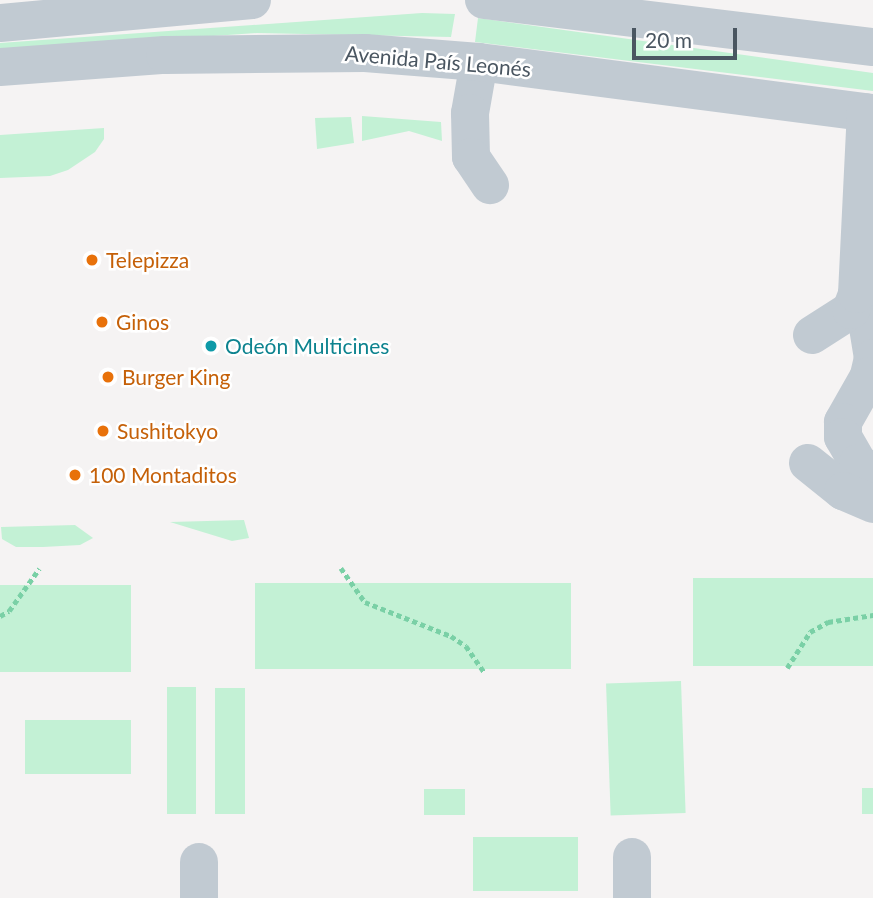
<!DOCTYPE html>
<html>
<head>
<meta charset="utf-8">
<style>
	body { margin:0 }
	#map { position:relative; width:873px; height:898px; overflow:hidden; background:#f5f3f3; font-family:Lato,sans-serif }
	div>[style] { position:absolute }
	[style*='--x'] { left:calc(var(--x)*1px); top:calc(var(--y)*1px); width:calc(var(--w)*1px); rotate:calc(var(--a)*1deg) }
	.green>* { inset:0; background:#c3f1d5; transform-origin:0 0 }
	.path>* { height:4.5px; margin-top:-2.25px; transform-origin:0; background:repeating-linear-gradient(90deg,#7ad0a6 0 5px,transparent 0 8.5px) }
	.minor>* { height:38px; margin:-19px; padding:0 19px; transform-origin:19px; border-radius:19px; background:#c1cad2 }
	.dots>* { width:19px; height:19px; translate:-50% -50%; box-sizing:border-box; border:4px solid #fff; border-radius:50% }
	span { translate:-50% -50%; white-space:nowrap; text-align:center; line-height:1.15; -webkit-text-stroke:5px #fff; paint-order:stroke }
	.street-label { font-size:21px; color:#4a5661 }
	.food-label { font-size:21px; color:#c56008 }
	.left { translate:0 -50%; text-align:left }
	.culture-label { font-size:21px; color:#0d838f }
	.scale { position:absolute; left:632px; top:28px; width:105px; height:32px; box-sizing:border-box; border:4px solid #4a5661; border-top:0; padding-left:9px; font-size:21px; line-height:24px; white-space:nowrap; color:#4a5661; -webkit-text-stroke:5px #fff; paint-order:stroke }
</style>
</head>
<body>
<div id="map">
	<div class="green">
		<div style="clip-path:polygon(422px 13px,455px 14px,451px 37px,257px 33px,0 51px,0 43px)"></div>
		<div style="clip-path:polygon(478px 18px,873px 73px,873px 91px,475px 42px)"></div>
		<div style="clip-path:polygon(362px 116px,441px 122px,442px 141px,409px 131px,362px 141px)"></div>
		<div style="clip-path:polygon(351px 117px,354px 143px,317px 149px,315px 118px)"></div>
		<div style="clip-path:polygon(104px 128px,104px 139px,95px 152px,68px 170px,50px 176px,0 178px,0 135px)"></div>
		<div style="clip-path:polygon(244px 520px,249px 538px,232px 541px,170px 522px)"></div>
		<div style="clip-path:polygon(75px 525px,93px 538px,80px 545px,43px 547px,16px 547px,2px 539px,1px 527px)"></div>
		<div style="left:693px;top:578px;width:180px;height:88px"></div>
		<div style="left:571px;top:583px;width:86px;height:316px;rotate:90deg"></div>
		<div style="left:131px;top:585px;width:87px;height:131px;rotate:90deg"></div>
		<div style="left:681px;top:681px;width:132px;height:75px;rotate:88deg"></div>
		<div style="left:167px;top:687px;width:29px;height:127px"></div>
		<div style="left:215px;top:688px;width:30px;height:126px"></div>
		<div style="left:25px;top:720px;width:106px;height:54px"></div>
		<div style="left:862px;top:788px;width:11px;height:26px"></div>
		<div style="left:424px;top:789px;width:41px;height:26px"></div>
		<div style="left:473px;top:837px;width:105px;height:54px"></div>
	</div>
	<div class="path">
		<div style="--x:341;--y:568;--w:42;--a:54.8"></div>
		<div style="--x:365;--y:602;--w:92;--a:21.6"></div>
		<div style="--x:451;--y:636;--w:18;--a:34"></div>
		<div style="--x:466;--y:646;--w:32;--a:55"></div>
		<div style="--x:0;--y:616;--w:10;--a:-29"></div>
		<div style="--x:9;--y:611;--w:52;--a:-54.5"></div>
		<div style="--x:787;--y:668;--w:43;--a:-57.4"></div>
		<div style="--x:810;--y:632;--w:21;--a:-29"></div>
		<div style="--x:828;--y:622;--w:46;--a:-8.8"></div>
	</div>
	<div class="minor">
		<div style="--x:484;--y:0;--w:392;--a:6.9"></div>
		<div style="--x:0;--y:23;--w:253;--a:-5.2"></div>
		<div style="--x:479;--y:62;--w:52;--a:100"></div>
		<div style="--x:470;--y:113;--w:44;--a:88.7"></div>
		<div style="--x:471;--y:157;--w:34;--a:56"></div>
		<div style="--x:0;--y:67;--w:165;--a:-4.2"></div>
		<div style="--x:165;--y:55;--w:200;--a:-0.6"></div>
		<div style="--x:365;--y:53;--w:114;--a:4.5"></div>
		<div style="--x:479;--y:62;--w:397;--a:7.4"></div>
		<div style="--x:857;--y:294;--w:23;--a:67"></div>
		<div style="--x:866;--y:315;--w:44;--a:80.8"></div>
		<div style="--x:873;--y:358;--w:18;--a:103"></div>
		<div style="--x:869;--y:376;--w:53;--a:119.5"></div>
		<div style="--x:843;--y:422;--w:15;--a:90"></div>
		<div style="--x:843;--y:437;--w:30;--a:60"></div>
		<div style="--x:858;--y:463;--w:18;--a:34"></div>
		<div style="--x:812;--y:335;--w:46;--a:-32.7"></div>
		<div style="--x:851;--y:310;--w:17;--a:-69"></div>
		<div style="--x:857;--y:294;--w:182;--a:-87.2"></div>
		<div style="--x:808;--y:463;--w:45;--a:38.7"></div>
		<div style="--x:843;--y:491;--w:33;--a:23"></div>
		<div style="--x:199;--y:898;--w:36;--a:-90"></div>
		<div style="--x:632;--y:898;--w:41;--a:-90"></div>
	</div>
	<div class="dots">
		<div style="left:92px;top:260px;background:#e8710a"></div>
		<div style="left:102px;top:322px;background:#e8710a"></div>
		<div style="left:211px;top:346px;background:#0f9aa8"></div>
		<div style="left:108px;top:377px;background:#e8710a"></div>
		<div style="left:103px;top:431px;background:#e8710a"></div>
		<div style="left:75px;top:475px;background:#e8710a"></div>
	</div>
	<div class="street-label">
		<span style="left:438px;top:61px;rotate:5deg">Avenida País Leonés</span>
	</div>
	<div class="food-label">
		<span class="left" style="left:106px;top:260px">Telepizza</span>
		<span class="left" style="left:116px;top:322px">Ginos</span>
		<span class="left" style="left:122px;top:377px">Burger King</span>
		<span class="left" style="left:117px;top:431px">Sushitokyo</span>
		<span class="left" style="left:89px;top:475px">100 Montaditos</span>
	</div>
	<div class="culture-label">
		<span class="left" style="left:225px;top:346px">Odeón Multicines</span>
	</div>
	<div class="scale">20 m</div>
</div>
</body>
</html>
